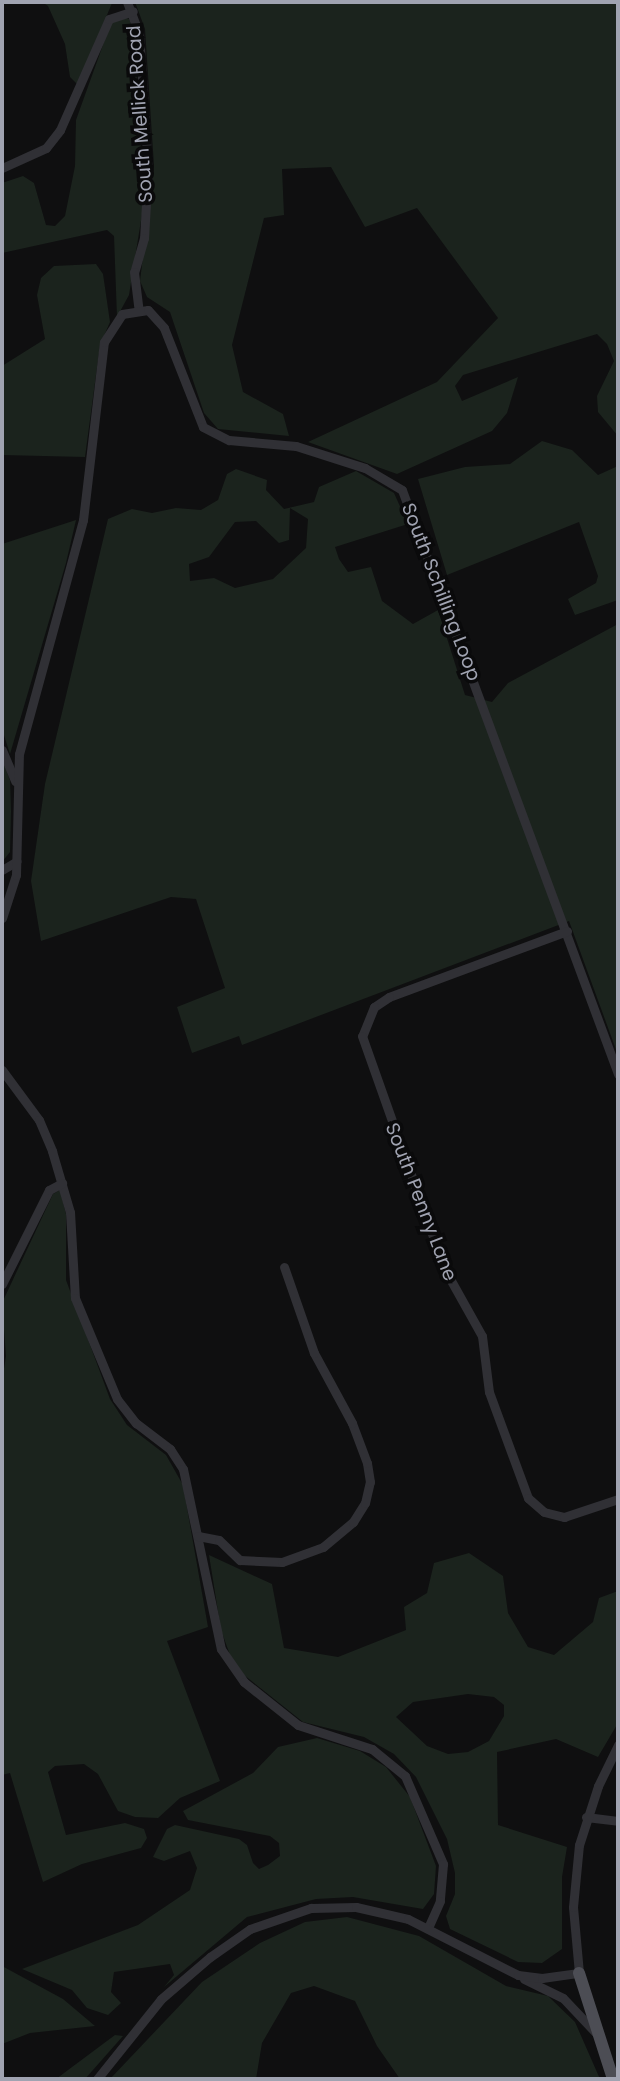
<!DOCTYPE html>
<html>
<head>
<meta charset="utf-8">
<style>
	body { margin:0 }
	#map { position:relative; width:620px; height:2081px; overflow:hidden; background:#0f0f10; font-family:Poppins,sans-serif }
	div>[style] { position:absolute }
	[style*='--x'] { left:calc(var(--x)*1px); top:calc(var(--y)*1px); width:calc(var(--w)*1px); rotate:calc(var(--a)*1deg) }
	.green>* { inset:0; background:#1b231d }
	.minor>* { height:9px; margin:-4.5px; padding:0 4.5px; transform-origin:4.5px; border-radius:4.5px; background:#303035 }
	.major>* { height:12px; margin:-6px; padding:0 6px; transform-origin:6px; border-radius:6px; background:#4c4d54 }
	span { translate:-50% -50%; white-space:nowrap; text-align:center; line-height:1.15; -webkit-text-stroke:7px #0a0a0b; paint-order:stroke }
	.street-label { font-size:19px; color:#a0a3b1 }
	.frame { position:absolute; inset:0; border:4px solid #a0a3b1; pointer-events:none }
</style>
</head>
<body>
<div id="map">
	<div class="green">
		<div style="clip-path:polygon(42px 2px,112px 3px,78px 85px,70px 77px,65px 44px,48px 6px)"></div>
		<div style="clip-path:polygon(135px 2px,618px 2px,618px 436px,598px 412px,597px 396px,614px 361px,607px 344px,597px 334px,463px 375px,455px 386px,462px 401px,518px 377px,507px 413px,492px 431px,397px 474px,308px 442px,437px 382px,498px 318px,417px 208px,365px 227px,331px 167px,282px 169px,284px 215px,264px 218px,232px 345px,243px 392px,283px 414px,289px 436px,218px 429px,204px 413px,170px 312px,147px 297px,140px 281px,154px 166px,145px 29px)"></div>
		<div style="clip-path:polygon(123px 17px,129px 19px,134px 30px,144px 202px,129px 295px,117px 317px,114px 236px,107px 230px,2px 253px,2px 183px,23px 176px,34px 183px,46px 225px,55px 226px,65px 216px,75px 166px,76px 120px,108px 31px,112px 21px)"></div>
		<div style="clip-path:polygon(96px 264px,103px 274px,110px 322px,100px 345px,85px 457px,2px 455px,2px 366px,45px 339px,37px 295px,41px 278px,54px 266px)"></div>
		<div style="clip-path:polygon(542px 441px,572px 450px,598px 475px,618px 466px,618px 600px,575px 615px,568px 599px,596px 583px,598px 576px,579px 522px,447px 575px,418px 479px,465px 467px,510px 464px)"></div>
		<div style="clip-path:polygon(evenodd,236px 469px,267px 480px,266px 490px,284px 509px,314px 502px,319px 487px,356px 471px,394px 493px,408px 524px,335px 547px,339px 559px,348px 572px,371px 567px,382px 601px,413px 624px,438px 610px,465px 695px,492px 702px,508px 683px,618px 624px,618px 1055px,569px 921px,242px 1045px,239px 1036px,192px 1053px,177px 1007px,225px 988px,196px 899px,171px 897px,41px 941px,31px 881px,45px 784px,108px 519px,132px 509px,152px 513px,176px 508px,201px 510px,218px 500px,227px 474px,236px 469px,290px 508px,308px 519px,306px 548px,273px 579px,235px 588px,214px 578px,190px 581px,189px 564px,209px 557px,235px 522px,256px 521px,279px 543px,289px 540px,290px 508px)"></div>
		<div style="clip-path:polygon(76px 520px,66px 563px,10px 754px,2px 729px,2px 544px)"></div>
		<div style="clip-path:polygon(2px 759px,10px 780px,11px 811px,10px 852px,2px 862px)"></div>
		<div style="clip-path:polygon(60px 1190px,66px 1214px,66px 1280px,110px 1399px,127px 1425px,166px 1455px,183px 1485px,208px 1627px,167px 1641px,220px 1781px,180px 1798px,158px 1818px,135px 1817px,118px 1811px,98px 1774px,84px 1764px,55px 1766px,48px 1772px,66px 1835px,125px 1823px,144px 1829px,147px 1838px,141px 1848px,82px 1864px,43px 1882px,10px 1773px,2px 1775px,2px 1381px,6px 1356px,2px 1303px,53px 1194px)"></div>
		<div style="clip-path:polygon(evenodd,469px 1553px,503px 1576px,508px 1613px,528px 1647px,554px 1655px,593px 1622px,599px 1598px,618px 1591px,618px 1723px,598px 1757px,556px 1739px,497px 1752px,498px 1825px,567px 1847px,562px 1877px,562px 1949px,542px 1963px,518px 1962px,450px 1929px,446px 1916px,455px 1894px,455px 1873px,447px 1839px,416px 1777px,394px 1754px,364px 1737px,303px 1722px,244px 1675px,230px 1655px,221px 1630px,209px 1555px,272px 1584px,284px 1648px,338px 1657px,406px 1630px,404px 1607px,427px 1593px,434px 1563px,469px 1553px,468px 1694px,494px 1697px,504px 1705px,504px 1716px,489px 1741px,468px 1752px,448px 1754px,427px 1746px,396px 1717px,413px 1702px,468px 1694px)"></div>
		<div style="clip-path:polygon(317px 1738px,360px 1751px,386px 1767px,410px 1797px,436px 1866px,434px 1894px,423px 1909px,353px 1897px,316px 1899px,247px 1917px,164px 1987px,174px 1975px,170px 1964px,114px 1972px,111px 1992px,121px 2003px,108px 2015px,87px 2008px,72px 1990px,22px 1969px,138px 1925px,190px 1890px,197px 1868px,190px 1851px,164px 1861px,153px 1857px,167px 1829px,175px 1825px,239px 1839px,247px 1845px,253px 1863px,259px 1869px,268px 1865px,280px 1856px,279px 1843px,270px 1836px,188px 1820px,183px 1811px,253px 1773px,278px 1747px)"></div>
		<div style="clip-path:polygon(347px 1917px,419px 1936px,506px 1986px,548px 1996px,575px 2022px,600px 2079px,400px 2079px,377px 2046px,355px 2001px,314px 1986px,291px 1993px,262px 2043px,256px 2079px,110px 2079px,202px 1982px,260px 1943px,305px 1922px)"></div>
		<div style="clip-path:polygon(2px 1966px,63px 1999px,95px 2026px,30px 2033px,2px 2044px)"></div>
		<div style="clip-path:polygon(115px 2035px,123px 2036px,85px 2079px,56px 2079px)"></div>
	</div>
	<div class="minor">
		<div style="--x:127;--y:2;--w:33;--a:69"></div>
		<div style="--x:139;--y:33;--w:136;--a:86.2"></div>
		<div style="--x:148;--y:169;--w:69;--a:93.3"></div>
		<div style="--x:144;--y:238;--w:35;--a:106"></div>
		<div style="--x:134;--y:272;--w:38;--a:83"></div>
		<div style="--x:2;--y:168;--w:48;--a:-24.4"></div>
		<div style="--x:46;--y:148;--w:23;--a:-52"></div>
		<div style="--x:60;--y:130;--w:121;--a:-66.2"></div>
		<div style="--x:109;--y:19;--w:25;--a:-18"></div>
		<div style="--x:2;--y:750;--w:34;--a:67"></div>
		<div style="--x:2;--y:870;--w:17;--a:-31"></div>
		<div style="--x:2;--y:918;--w:45;--a:-72"></div>
		<div style="--x:16;--y:875;--w:121;--a:-88.6"></div>
		<div style="--x:19;--y:754;--w:243;--a:-74.7"></div>
		<div style="--x:83;--y:520;--w:179;--a:-83.3"></div>
		<div style="--x:104;--y:342;--w:33;--a:-57"></div>
		<div style="--x:122;--y:314;--w:26;--a:-9"></div>
		<div style="--x:148;--y:310;--w:24;--a:48"></div>
		<div style="--x:164;--y:328;--w:106;--a:68.5"></div>
		<div style="--x:203;--y:427;--w:29;--a:27"></div>
		<div style="--x:229;--y:440;--w:67;--a:5.1"></div>
		<div style="--x:296;--y:446;--w:72;--a:17.7"></div>
		<div style="--x:365;--y:468;--w:43;--a:30.7"></div>
		<div style="--x:402;--y:490;--w:623;--a:69.7"></div>
		<div style="--x:567;--y:931;--w:190;--a:159.7"></div>
		<div style="--x:389;--y:997;--w:18;--a:146"></div>
		<div style="--x:374;--y:1007;--w:31;--a:112"></div>
		<div style="--x:362;--y:1036;--w:246;--a:70.5"></div>
		<div style="--x:444;--y:1268;--w:78;--a:60.8"></div>
		<div style="--x:482;--y:1336;--w:56;--a:82.9"></div>
		<div style="--x:489;--y:1392;--w:113;--a:69.8"></div>
		<div style="--x:528;--y:1498;--w:21;--a:41"></div>
		<div style="--x:544;--y:1512;--w:21;--a:14"></div>
		<div style="--x:564;--y:1517;--w:57;--a:-18.4"></div>
		<div style="--x:2;--y:1070;--w:62;--a:53.5"></div>
		<div style="--x:39;--y:1120;--w:34;--a:67"></div>
		<div style="--x:52;--y:1151;--w:64;--a:73.6"></div>
		<div style="--x:70;--y:1212;--w:86;--a:86.7"></div>
		<div style="--x:75;--y:1298;--w:109;--a:67.4"></div>
		<div style="--x:117;--y:1399;--w:31;--a:52"></div>
		<div style="--x:136;--y:1423;--w:43;--a:37.4"></div>
		<div style="--x:170;--y:1449;--w:24;--a:57"></div>
		<div style="--x:183;--y:1469;--w:184;--a:78.1"></div>
		<div style="--x:221;--y:1649;--w:40;--a:55.1"></div>
		<div style="--x:244;--y:1682;--w:69;--a:38.5"></div>
		<div style="--x:298;--y:1725;--w:78;--a:18"></div>
		<div style="--x:372;--y:1749;--w:43;--a:39.3"></div>
		<div style="--x:405;--y:1776;--w:96;--a:66.6"></div>
		<div style="--x:443;--y:1864;--w:37;--a:95"></div>
		<div style="--x:440;--y:1901;--w:30;--a:114"></div>
		<div style="--x:2;--y:1284;--w:105;--a:-63.4"></div>
		<div style="--x:49;--y:1190;--w:15;--a:-28"></div>
		<div style="--x:198;--y:1536;--w:21;--a:11"></div>
		<div style="--x:219;--y:1540;--w:29;--a:44"></div>
		<div style="--x:240;--y:1560;--w:42;--a:2.7"></div>
		<div style="--x:282;--y:1562;--w:44;--a:-20.1"></div>
		<div style="--x:323;--y:1547;--w:39;--a:-40"></div>
		<div style="--x:353;--y:1522;--w:22;--a:-58"></div>
		<div style="--x:365;--y:1503;--w:22;--a:-77"></div>
		<div style="--x:370;--y:1482;--w:19;--a:-99"></div>
		<div style="--x:367;--y:1463;--w:43;--a:-110.6"></div>
		<div style="--x:352;--y:1423;--w:80;--a:-118.5"></div>
		<div style="--x:314;--y:1353;--w:91;--a:-109.2"></div>
		<div style="--x:586;--y:1817;--w:32;--a:7"></div>
		<div style="--x:524;--y:1979;--w:43;--a:26"></div>
		<div style="--x:563;--y:1998;--w:47;--a:46.7"></div>
		<div style="--x:97;--y:2079;--w:102;--a:-51.3"></div>
		<div style="--x:161;--y:1999;--w:65;--a:-40.6"></div>
		<div style="--x:210;--y:1957;--w:49;--a:-35"></div>
		<div style="--x:250;--y:1929;--w:65;--a:-19"></div>
		<div style="--x:311;--y:1908;--w:45;--a:-1.3"></div>
		<div style="--x:356;--y:1907;--w:53;--a:13"></div>
		<div style="--x:408;--y:1919;--w:123;--a:27"></div>
		<div style="--x:518;--y:1975;--w:24;--a:7"></div>
		<div style="--x:542;--y:1978;--w:37;--a:-8"></div>
		<div style="--x:579;--y:1973;--w:66;--a:-95.2"></div>
		<div style="--x:573;--y:1907;--w:62;--a:-84.5"></div>
		<div style="--x:579;--y:1845;--w:62;--a:-72.1"></div>
		<div style="--x:598;--y:1786;--w:46;--a:-64"></div>
	</div>
	<div class="major">
		<div style="--x:579;--y:1973;--w:111;--a:72.2"></div>
	</div>
	<div class="street-label">
		<span style="left:140px;top:114px;rotate:-94deg">South Mellick Road</span>
		<span style="left:441px;top:592px;rotate:69deg">South Schilling Loop</span>
		<span style="left:421px;top:1202px;rotate:69deg">South Penny Lane</span>
	</div>
	<div class="frame"></div>
</div>
</body>
</html>
